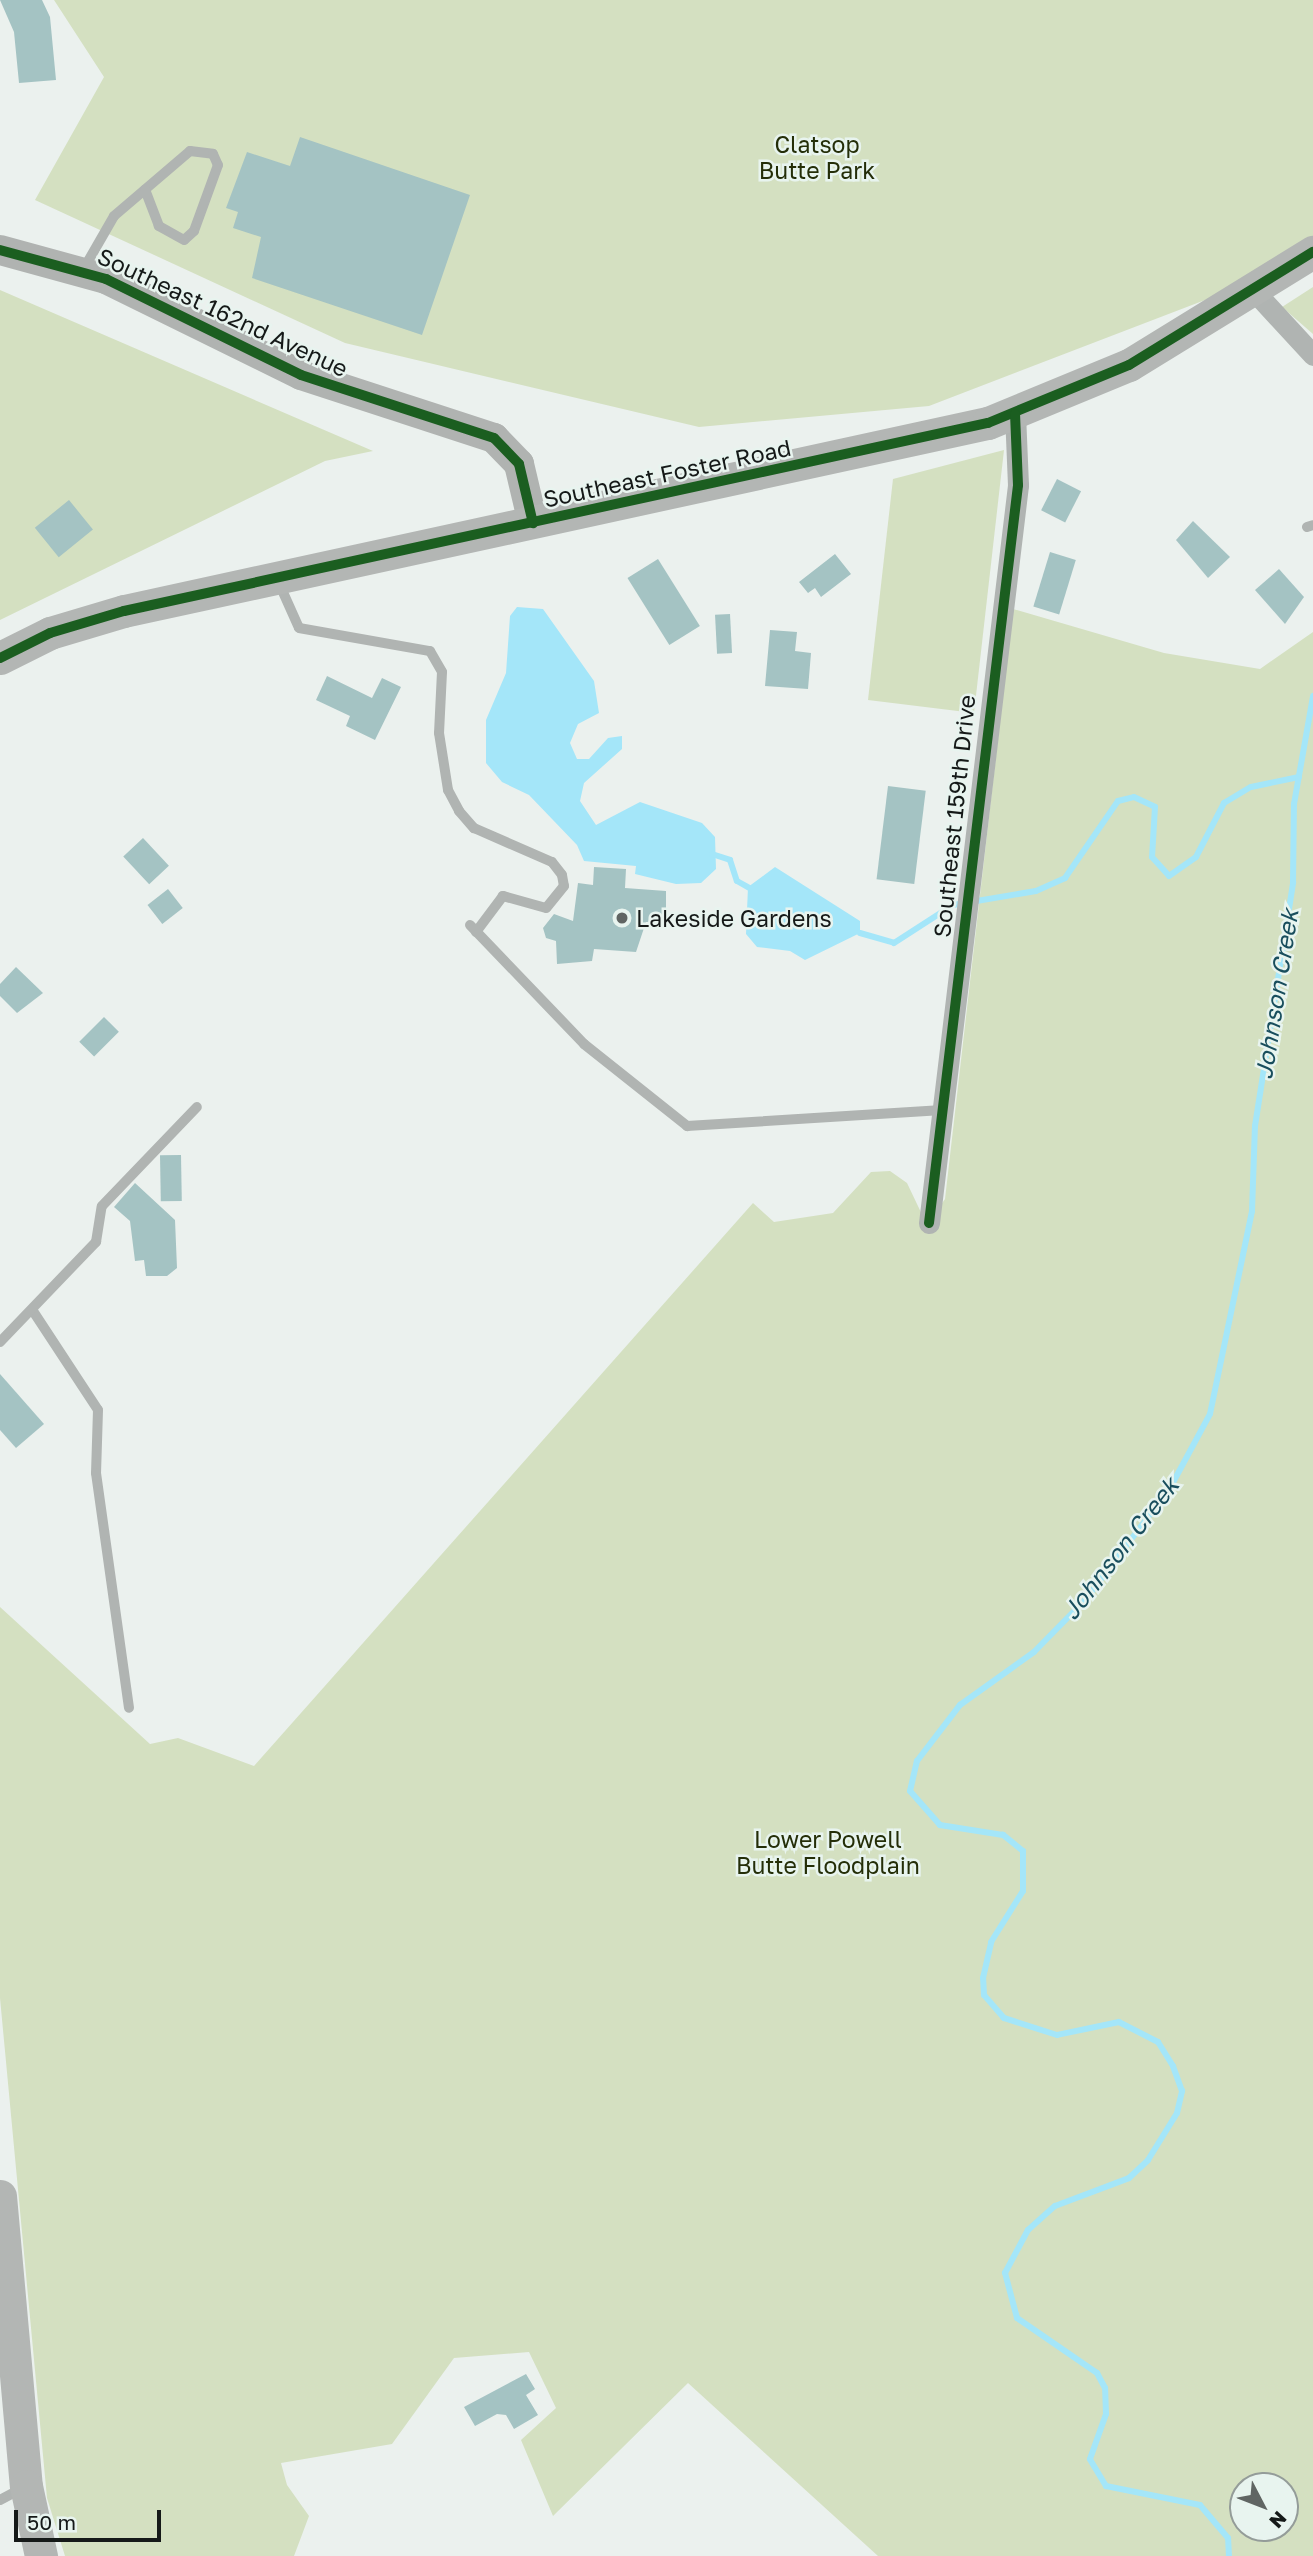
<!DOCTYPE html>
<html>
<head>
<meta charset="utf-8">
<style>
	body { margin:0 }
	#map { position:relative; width:1313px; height:2556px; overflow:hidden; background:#ebf1ee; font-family:"Golos Text",sans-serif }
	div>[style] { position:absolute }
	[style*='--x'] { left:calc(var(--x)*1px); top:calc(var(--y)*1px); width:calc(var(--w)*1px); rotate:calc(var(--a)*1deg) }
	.green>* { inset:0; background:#d4e0c1 }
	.water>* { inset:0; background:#a4e6f9 }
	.stream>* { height:6px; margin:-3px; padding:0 3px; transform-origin:3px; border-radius:3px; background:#a4e6f9 }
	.building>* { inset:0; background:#a4c3c3; transform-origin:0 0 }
	.lane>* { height:10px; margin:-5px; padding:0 5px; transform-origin:5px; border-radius:5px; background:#b0b4b2 }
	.street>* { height:21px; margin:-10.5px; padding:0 10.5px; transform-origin:10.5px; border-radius:10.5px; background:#b0b4b2 }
	.secondary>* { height:30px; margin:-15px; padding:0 15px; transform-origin:15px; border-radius:15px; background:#b0b3b1 }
	.primary>* { height:33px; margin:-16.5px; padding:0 16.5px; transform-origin:16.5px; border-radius:16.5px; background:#b3b6b4 }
	.cycleway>* { height:10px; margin:-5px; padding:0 5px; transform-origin:5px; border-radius:5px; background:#1b5e20 }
	.dots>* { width:19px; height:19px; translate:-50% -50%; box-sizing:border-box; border:4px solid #e8f4ef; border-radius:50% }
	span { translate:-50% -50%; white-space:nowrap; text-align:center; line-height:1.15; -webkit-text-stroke:5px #e8f4ef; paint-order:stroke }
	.park-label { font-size:23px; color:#242e08 }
	.street-label { font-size:23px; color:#151918 }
	.poi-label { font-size:23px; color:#151918 }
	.left { translate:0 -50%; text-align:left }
	.water-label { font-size:24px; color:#194e5d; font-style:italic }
	.north { position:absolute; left:1229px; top:2472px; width:70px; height:70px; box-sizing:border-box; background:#e8f4ef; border:2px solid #949c99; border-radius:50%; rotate:132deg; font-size:19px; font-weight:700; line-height:28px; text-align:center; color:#151918 }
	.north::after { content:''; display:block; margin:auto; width:24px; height:32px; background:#606563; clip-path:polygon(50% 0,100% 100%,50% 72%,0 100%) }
	.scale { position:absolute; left:14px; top:2510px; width:147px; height:32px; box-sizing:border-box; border:4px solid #151918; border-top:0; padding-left:9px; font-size:21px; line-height:24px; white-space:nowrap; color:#151918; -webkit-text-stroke:5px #e8f4ef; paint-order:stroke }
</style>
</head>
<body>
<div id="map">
	<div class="green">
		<div style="clip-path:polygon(54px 0,1313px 0,1313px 238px,1252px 282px,929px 406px,699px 427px,345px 343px,35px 200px,104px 77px)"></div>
		<div style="clip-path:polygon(1313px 287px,1313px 334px,1282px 307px)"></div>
		<div style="clip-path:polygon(0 290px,373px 451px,325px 461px,0 620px)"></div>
		<div style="clip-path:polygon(1004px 450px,974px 713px,868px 700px,893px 479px)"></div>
		<div style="clip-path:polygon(evenodd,1013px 609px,1164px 653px,1260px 669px,1313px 632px,1313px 2556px,878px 2556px,688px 2383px,553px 2516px,521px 2440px,556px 2408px,529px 2352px,454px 2358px,392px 2444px,281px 2463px,287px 2485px,309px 2516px,294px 2556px,65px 2556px,47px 2498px,0 1998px,0 1607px,150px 1744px,178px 1738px,254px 1766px,753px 1203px,774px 1222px,833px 1213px,871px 1172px,890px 1171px,907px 1183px,927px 1225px,945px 1199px,1013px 609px,1243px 2486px,1285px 2486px,1285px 2528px,1243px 2528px,1243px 2486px)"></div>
	</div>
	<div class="water">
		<div style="clip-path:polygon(517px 607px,543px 609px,594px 681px,599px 713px,578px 724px,570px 743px,577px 759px,589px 759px,608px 738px,622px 736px,622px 749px,584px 783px,580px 801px,596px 825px,640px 802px,702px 823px,715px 837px,716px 869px,701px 883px,676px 884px,635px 874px,636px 866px,584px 861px,577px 845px,529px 795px,502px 782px,486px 763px,486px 720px,506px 673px,510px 616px)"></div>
		<div style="clip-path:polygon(775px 867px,860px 921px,860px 933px,805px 960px,790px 951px,757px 947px,746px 934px,748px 887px)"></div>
	</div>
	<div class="stream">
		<div style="--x:712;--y:854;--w:19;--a:18"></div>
		<div style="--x:730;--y:860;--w:22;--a:72"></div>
		<div style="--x:737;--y:881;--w:13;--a:29"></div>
		<div style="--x:860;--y:933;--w:35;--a:16"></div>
		<div style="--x:894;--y:943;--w:70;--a:-32.8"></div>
		<div style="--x:953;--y:905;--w:84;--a:-9.6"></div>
		<div style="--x:1036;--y:891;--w:32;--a:-24"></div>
		<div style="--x:1065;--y:878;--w:93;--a:-55.5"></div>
		<div style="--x:1118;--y:801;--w:16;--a:-14"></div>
		<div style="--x:1134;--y:797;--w:23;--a:25"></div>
		<div style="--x:1155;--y:807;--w:50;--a:93.4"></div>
		<div style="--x:1152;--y:857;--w:25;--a:48"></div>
		<div style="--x:1169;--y:876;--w:33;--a:-35"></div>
		<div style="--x:1196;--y:857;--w:61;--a:-62.6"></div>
		<div style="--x:1224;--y:803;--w:31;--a:-31"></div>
		<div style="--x:1251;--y:787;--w:49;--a:-11.8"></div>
		<div style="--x:1229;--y:2556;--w:18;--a:-93"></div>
		<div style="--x:1228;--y:2538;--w:43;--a:-130.3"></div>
		<div style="--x:1200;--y:2505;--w:96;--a:-168.6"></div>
		<div style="--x:1106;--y:2486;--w:31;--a:-121"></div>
		<div style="--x:1090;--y:2459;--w:48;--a:-70.4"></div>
		<div style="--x:1106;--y:2414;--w:26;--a:-92"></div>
		<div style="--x:1105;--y:2388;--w:17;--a:-118"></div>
		<div style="--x:1097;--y:2373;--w:97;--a:-145.5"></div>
		<div style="--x:1017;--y:2318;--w:47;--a:-104.9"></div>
		<div style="--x:1005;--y:2273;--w:49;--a:-61.9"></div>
		<div style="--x:1028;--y:2230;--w:36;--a:-42"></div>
		<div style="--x:1055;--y:2206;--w:79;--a:-20.7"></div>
		<div style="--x:1129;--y:2178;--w:26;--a:-43"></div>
		<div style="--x:1148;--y:2160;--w:55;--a:-58.3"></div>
		<div style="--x:1177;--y:2113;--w:23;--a:-77"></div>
		<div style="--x:1182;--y:2091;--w:27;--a:-110"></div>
		<div style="--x:1173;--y:2066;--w:28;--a:-122"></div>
		<div style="--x:1158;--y:2042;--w:44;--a:-152.9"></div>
		<div style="--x:1119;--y:2022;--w:63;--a:168.2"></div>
		<div style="--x:1057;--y:2035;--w:56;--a:-162.2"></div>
		<div style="--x:1004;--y:2018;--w:30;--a:-131"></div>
		<div style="--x:984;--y:1995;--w:17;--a:-93"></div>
		<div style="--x:983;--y:1978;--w:37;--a:-77"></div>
		<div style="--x:991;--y:1942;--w:60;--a:-57.9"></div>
		<div style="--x:1023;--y:1891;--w:40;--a:-90"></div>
		<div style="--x:1023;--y:1851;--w:26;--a:-141"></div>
		<div style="--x:1003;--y:1835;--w:64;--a:-171"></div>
		<div style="--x:940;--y:1825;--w:45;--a:-131.4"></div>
		<div style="--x:910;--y:1791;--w:31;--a:-77"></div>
		<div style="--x:917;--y:1761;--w:71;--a:-52.5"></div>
		<div style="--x:960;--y:1705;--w:91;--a:-35.6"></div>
		<div style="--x:1034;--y:1652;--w:74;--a:-45.5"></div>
		<div style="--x:1086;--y:1599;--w:139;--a:-52.9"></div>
		<div style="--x:1170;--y:1488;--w:84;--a:-61.6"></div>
		<div style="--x:1210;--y:1414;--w:207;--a:-78.3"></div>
		<div style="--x:1252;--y:1211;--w:85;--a:-88"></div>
		<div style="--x:1255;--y:1126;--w:247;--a:-81.1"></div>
		<div style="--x:1293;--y:882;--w:78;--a:-89.3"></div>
		<div style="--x:1294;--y:804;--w:110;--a:-80"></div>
	</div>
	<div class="building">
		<div style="clip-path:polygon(0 0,42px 0,50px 17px,56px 80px,19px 83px,14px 32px)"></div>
		<div style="clip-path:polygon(300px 137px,470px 195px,422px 335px,252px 278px,261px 237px,233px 228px,238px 212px,226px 208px,247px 152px,290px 166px)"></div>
		<div style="left:1057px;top:479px;width:27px;height:35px;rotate:27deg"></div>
		<div style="left:69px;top:500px;width:38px;height:44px;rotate:51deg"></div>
		<div style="clip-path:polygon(1193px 521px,1230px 557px,1208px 578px,1176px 540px)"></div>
		<div style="left:1050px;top:552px;width:27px;height:57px;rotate:17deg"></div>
		<div style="clip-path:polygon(835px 554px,851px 574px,821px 597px,815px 588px,808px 593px,799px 582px)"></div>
		<div style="left:658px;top:559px;width:79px;height:36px;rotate:58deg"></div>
		<div style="clip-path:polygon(1279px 569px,1304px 597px,1285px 624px,1255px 590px)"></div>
		<div style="left:730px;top:614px;width:39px;height:15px;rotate:87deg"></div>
		<div style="clip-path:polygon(770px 630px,797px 632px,795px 651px,811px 653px,808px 689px,765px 686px)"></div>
		<div style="clip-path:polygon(327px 676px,372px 698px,382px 678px,401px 687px,375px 740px,346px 726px,350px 716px,316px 700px)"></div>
		<div style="left:888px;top:786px;width:38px;height:94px;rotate:7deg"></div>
		<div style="left:143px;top:838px;width:38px;height:27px;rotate:47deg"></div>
		<div style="clip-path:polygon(594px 867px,626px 869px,625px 888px,666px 891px,666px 922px,646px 922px,636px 952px,594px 949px,592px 961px,557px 964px,556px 941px,546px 938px,543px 928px,554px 914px,573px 921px,578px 883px,593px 885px)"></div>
		<div style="left:168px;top:889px;width:24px;height:26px;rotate:52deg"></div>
		<div style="clip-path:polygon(16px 967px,43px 993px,17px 1013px,0 996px,0 984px)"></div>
		<div style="left:104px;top:1017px;width:21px;height:35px;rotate:45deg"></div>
		<div style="left:181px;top:1155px;width:46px;height:21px;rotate:89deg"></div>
		<div style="clip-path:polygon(135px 1183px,175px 1220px,177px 1268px,167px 1276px,146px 1276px,144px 1260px,135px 1261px,130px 1221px,114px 1207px)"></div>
		<div style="clip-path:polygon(0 1374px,44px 1424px,16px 1448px,0 1430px)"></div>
		<div style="clip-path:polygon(526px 2374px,535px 2389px,526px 2395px,538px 2415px,514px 2429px,506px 2415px,497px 2414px,475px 2426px,464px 2407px)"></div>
	</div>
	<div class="lane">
		<div style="--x:83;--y:270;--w:62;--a:-60.1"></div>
		<div style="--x:114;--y:216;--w:100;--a:-40.5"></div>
		<div style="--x:190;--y:151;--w:23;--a:7"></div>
		<div style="--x:213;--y:154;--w:12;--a:66"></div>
		<div style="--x:218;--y:165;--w:70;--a:110"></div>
		<div style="--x:194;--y:231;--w:13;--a:138"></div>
		<div style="--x:184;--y:240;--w:29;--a:-151"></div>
		<div style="--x:159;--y:226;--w:39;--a:-111"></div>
		<div style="--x:1307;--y:527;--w:6;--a:-18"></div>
		<div style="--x:278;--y:581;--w:51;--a:65.9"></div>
		<div style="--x:299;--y:628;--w:133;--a:10"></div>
		<div style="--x:430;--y:651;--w:24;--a:60"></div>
		<div style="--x:442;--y:672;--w:61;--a:92.8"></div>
		<div style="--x:439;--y:733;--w:58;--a:81"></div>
		<div style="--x:448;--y:790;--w:24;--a:62"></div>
		<div style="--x:459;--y:811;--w:23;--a:49"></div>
		<div style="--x:474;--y:828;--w:85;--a:23.6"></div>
		<div style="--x:552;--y:862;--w:16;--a:52"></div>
		<div style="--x:562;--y:875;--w:11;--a:80"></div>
		<div style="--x:564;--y:886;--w:28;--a:129"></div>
		<div style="--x:546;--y:908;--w:45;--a:-164.4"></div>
		<div style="--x:503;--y:896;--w:45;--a:126.9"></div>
		<div style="--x:470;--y:925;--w:165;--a:46.2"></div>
		<div style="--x:584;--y:1044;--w:132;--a:38.5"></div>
		<div style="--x:687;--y:1126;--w:256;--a:-3.6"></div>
		<div style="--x:33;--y:1311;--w:118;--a:56.7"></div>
		<div style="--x:98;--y:1410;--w:63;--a:91.8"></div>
		<div style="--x:96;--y:1473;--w:237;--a:82"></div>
		<div style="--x:0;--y:1342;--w:139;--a:-46.2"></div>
		<div style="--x:96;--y:1242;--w:36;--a:-81"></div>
		<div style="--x:102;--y:1206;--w:137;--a:-46.2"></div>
		<div style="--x:0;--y:2500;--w:24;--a:-28"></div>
	</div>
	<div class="street">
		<div style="--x:1254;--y:291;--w:87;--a:47.3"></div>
		<div style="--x:929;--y:1223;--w:743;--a:-83.12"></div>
		<div style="--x:1018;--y:485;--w:71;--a:-92.4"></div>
	</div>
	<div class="secondary">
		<div style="--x:0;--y:250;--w:110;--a:15.3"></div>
		<div style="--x:106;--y:279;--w:217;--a:26.2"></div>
		<div style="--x:301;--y:375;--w:203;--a:18.1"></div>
		<div style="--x:494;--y:438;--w:36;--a:46"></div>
		<div style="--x:519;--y:464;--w:61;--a:76.7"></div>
	</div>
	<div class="primary">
		<div style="--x:0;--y:658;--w:56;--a:-26.6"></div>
		<div style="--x:50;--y:633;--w:77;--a:-16.6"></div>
		<div style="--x:124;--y:611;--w:884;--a:-12.28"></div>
		<div style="--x:988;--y:423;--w:152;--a:-22.4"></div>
		<div style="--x:1129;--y:365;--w:216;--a:-31.6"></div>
		<div style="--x:0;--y:2196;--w:291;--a:84.9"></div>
		<div style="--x:26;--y:2486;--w:72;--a:77.9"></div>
	</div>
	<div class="cycleway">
		<div style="--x:0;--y:250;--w:110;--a:15.3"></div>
		<div style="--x:106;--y:279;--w:217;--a:26.2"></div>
		<div style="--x:301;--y:375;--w:203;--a:18.1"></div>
		<div style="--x:494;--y:438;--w:36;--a:46"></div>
		<div style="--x:519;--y:464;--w:61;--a:76.7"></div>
		<div style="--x:0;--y:658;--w:56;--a:-26.6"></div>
		<div style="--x:50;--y:633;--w:77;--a:-16.6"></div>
		<div style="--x:124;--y:611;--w:884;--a:-12.28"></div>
		<div style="--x:988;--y:423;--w:152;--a:-22.4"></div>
		<div style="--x:1129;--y:365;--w:216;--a:-31.6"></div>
		<div style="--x:929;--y:1223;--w:743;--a:-83.12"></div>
		<div style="--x:1018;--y:485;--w:71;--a:-92.4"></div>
	</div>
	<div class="dots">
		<div style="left:622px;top:918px;background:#606563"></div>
	</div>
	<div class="park-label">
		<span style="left:817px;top:157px">Clatsop<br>Butte Park</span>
		<span style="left:828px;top:1852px">Lower Powell<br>Butte Floodplain</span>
	</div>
	<div class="street-label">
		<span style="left:223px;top:312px;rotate:25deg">Southeast 162nd Avenue</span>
		<span style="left:667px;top:473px;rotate:-12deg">Southeast Foster Road</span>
		<span style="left:954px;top:816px;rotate:-84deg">Southeast 159th Drive</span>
	</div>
	<div class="poi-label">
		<span class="left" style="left:636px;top:918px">Lakeside Gardens</span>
	</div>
	<div class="water-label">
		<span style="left:1276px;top:994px;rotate:-81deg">Johnson Creek</span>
		<span style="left:1120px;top:1548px;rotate:-52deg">Johnson Creek</span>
	</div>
	<div class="north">N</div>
	<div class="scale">50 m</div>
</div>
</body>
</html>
